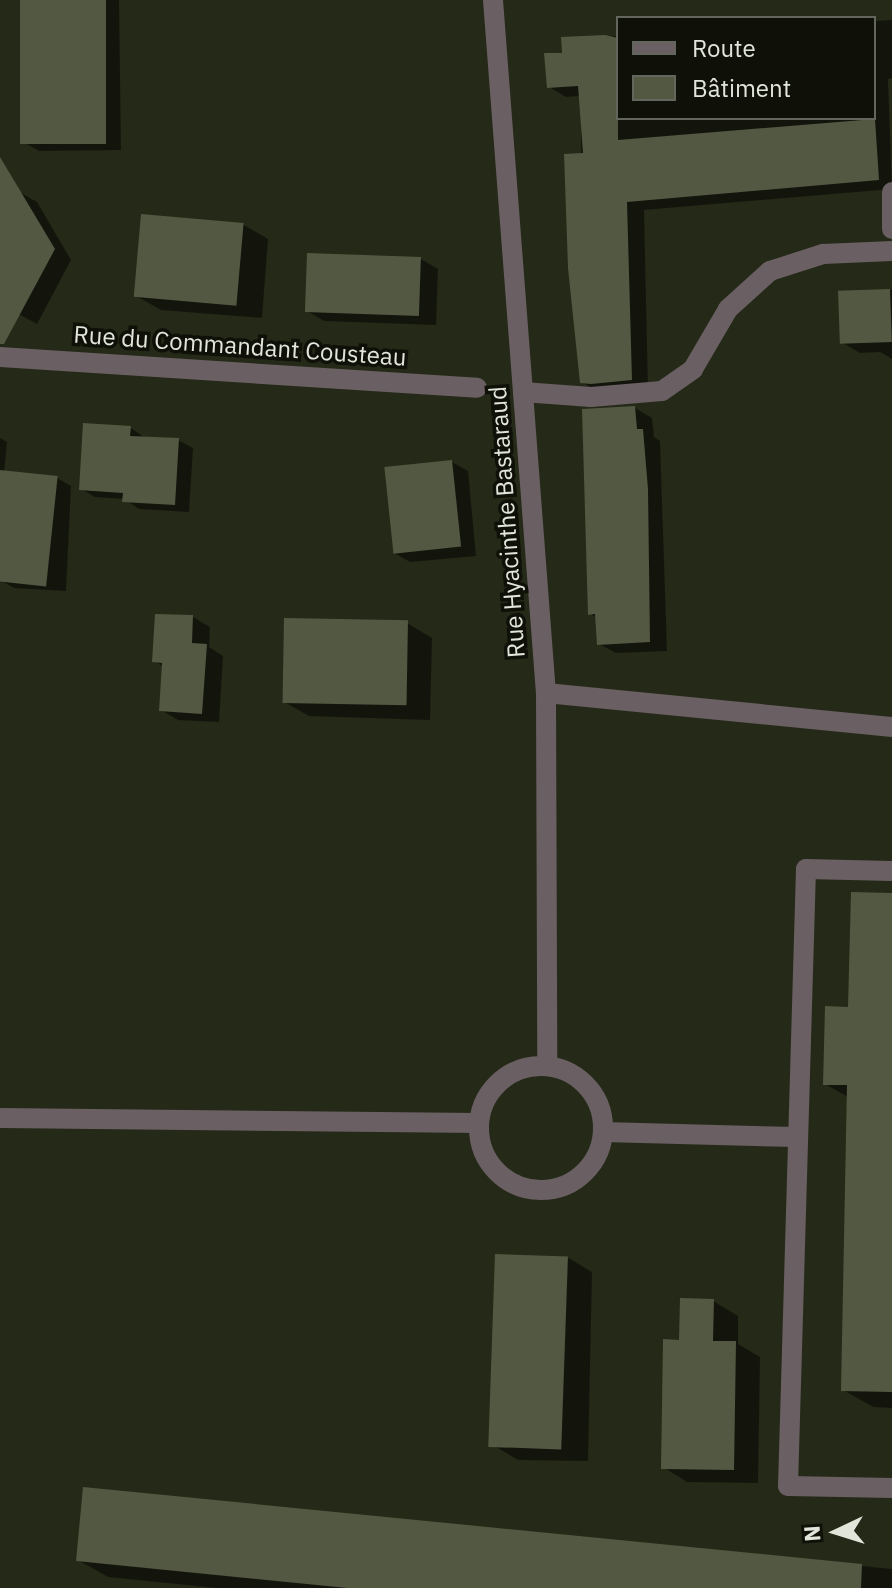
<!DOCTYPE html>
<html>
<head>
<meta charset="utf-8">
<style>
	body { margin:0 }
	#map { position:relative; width:892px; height:1588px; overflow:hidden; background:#252917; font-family:"IBM Plex Sans",sans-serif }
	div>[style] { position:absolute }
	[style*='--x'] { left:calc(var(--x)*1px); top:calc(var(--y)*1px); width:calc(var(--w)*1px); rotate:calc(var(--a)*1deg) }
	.shadow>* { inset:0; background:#0007 }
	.building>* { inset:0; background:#535843; transform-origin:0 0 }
	.minor>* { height:20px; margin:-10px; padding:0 10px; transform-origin:10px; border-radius:10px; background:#6a5f63 }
	.minor>.ring { margin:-10px; padding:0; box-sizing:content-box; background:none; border:20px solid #6a5f63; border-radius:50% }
	span { translate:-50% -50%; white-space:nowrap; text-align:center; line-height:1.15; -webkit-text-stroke:7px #0f1109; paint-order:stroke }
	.street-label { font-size:24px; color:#e2e6da }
	.legend { position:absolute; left:616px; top:16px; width:260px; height:104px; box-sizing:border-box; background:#0f1109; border:2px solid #63665d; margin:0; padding:10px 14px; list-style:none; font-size:24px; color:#e2e6da }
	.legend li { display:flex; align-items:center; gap:16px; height:40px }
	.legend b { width:40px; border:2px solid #63665d }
	.north { position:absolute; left:796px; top:1492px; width:80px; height:80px; -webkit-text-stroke:6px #0f1109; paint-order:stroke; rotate:266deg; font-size:22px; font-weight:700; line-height:32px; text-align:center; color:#e2e6da }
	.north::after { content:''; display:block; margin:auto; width:28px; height:36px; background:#e2e6da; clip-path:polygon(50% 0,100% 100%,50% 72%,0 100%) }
</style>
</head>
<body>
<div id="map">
	<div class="shadow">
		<div style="clip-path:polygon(22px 0,119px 0,121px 150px,39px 151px,25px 143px)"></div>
		<div style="clip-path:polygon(892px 20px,892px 78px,888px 79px,892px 189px,644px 210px,648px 389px,599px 392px,582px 382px,581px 96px,566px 97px,549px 87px,564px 55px,563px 39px,618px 36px,618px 118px,874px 118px,874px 21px)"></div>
		<div style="clip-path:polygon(19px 192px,37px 202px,71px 260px,37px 324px,0 304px,0 203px)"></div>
		<div style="clip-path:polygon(244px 225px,268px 239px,262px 318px,161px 310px,136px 296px)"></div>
		<div style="clip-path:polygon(421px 259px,438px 269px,436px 325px,324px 321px,307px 311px)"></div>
		<div style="clip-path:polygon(892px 290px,892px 359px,880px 352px,860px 353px,843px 343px,840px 293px)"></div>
		<div style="clip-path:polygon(635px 408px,652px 418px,654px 437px,660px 441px,667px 651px,616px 653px,599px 644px,598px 618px,590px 614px)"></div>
		<div style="clip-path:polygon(131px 428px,145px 438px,178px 440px,193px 448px,189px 512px,139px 509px,124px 499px,95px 497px,81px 489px)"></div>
		<div style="clip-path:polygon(0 438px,7px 442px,4px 473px,57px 478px,71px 486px,66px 591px,14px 588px,0 580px)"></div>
		<div style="clip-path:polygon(452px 462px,468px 471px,476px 556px,410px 562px,394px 553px)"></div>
		<div style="clip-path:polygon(193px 617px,210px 627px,209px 647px,223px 656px,219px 722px,178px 720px,161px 710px,164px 667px,154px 661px)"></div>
		<div style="clip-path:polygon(407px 623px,432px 638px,430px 720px,309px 716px,284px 702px)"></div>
		<div style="clip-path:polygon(892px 895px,892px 1408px,873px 1407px,843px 1390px,848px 1097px,825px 1084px)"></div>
		<div style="clip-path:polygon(567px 1257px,592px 1272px,588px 1461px,518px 1460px,493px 1445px)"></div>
		<div style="clip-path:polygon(713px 1301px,738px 1316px,738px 1344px,760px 1357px,758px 1483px,687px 1482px,663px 1467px,681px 1342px)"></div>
		<div style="clip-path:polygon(85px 1489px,892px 1569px,892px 1588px,216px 1588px,108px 1577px,78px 1560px)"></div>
	</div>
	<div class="building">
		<div style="left:20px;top:0;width:86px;height:144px"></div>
		<div style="clip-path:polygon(605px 35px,618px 38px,618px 140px,875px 119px,879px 180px,627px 202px,632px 380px,591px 384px,580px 383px,568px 268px,564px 154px,583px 153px,578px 86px,547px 88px,544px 53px,562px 53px,561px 37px)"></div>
		<div style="clip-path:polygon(0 157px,55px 249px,4px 344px,0 344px)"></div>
		<div style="left:141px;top:214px;width:103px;height:83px;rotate:5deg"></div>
		<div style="left:307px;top:253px;width:114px;height:59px;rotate:2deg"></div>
		<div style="left:890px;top:289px;width:53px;height:52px;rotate:88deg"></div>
		<div style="clip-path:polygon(635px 406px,637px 429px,643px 429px,648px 489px,650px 642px,597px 645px,595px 614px,588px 615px,582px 409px)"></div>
		<div style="clip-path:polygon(83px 423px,131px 426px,130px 436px,179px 438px,175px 505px,122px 502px,123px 493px,79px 490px)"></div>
		<div style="left:452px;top:460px;width:87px;height:68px;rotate:84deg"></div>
		<div style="left:0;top:470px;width:58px;height:111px;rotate:6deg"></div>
		<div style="clip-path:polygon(155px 614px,193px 615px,192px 643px,207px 644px,202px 714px,159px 711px,162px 663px,152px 662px)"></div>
		<div style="left:284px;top:618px;width:124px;height:85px;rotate:1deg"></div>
		<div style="clip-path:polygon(851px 892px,892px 893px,892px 1392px,841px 1391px,847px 1085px,823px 1085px,825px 1006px,848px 1007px)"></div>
		<div style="left:495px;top:1254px;width:73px;height:193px;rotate:2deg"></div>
		<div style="clip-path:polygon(680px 1298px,714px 1299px,713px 1341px,736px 1341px,734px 1470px,661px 1469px,663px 1339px,679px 1340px)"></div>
		<div style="clip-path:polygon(83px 1487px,862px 1564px,861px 1588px,347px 1588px,76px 1561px)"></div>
	</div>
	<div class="minor">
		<div style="--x:493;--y:0;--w:695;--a:85.63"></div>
		<div style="--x:546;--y:693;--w:348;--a:5.6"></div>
		<div style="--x:892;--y:192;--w:37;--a:90"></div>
		<div style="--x:0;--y:357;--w:478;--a:3.7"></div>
		<div style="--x:523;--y:392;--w:68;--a:4.2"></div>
		<div style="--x:591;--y:397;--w:71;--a:-4.8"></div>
		<div style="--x:662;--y:391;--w:38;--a:-35"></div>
		<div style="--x:693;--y:369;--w:69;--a:-59.7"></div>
		<div style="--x:728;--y:309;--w:57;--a:-42.1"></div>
		<div style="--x:770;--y:271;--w:56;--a:-17.8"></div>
		<div style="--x:823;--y:254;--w:69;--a:-2.5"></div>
		<div style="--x:546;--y:693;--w:372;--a:89.8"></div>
		<div style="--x:892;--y:871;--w:86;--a:-178.7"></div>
		<div style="--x:806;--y:869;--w:617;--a:91.67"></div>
		<div style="--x:788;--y:1486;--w:104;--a:1.1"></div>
		<div class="ring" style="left:479px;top:1066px;width:104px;height:104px"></div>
		<div style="--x:0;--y:1118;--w:479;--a:0.6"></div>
		<div style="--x:603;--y:1132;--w:195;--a:1.5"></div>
	</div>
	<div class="street-label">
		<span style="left:240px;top:346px;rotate:4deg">Rue du Commandant Cousteau</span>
		<span style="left:507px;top:522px;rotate:-94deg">Rue Hyacinthe Bastaraud</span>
	</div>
	<ul class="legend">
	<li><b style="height:10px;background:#6a5f63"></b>Route</li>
	<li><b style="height:22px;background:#535843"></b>Bâtiment</li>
	</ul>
	<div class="north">N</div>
</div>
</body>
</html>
